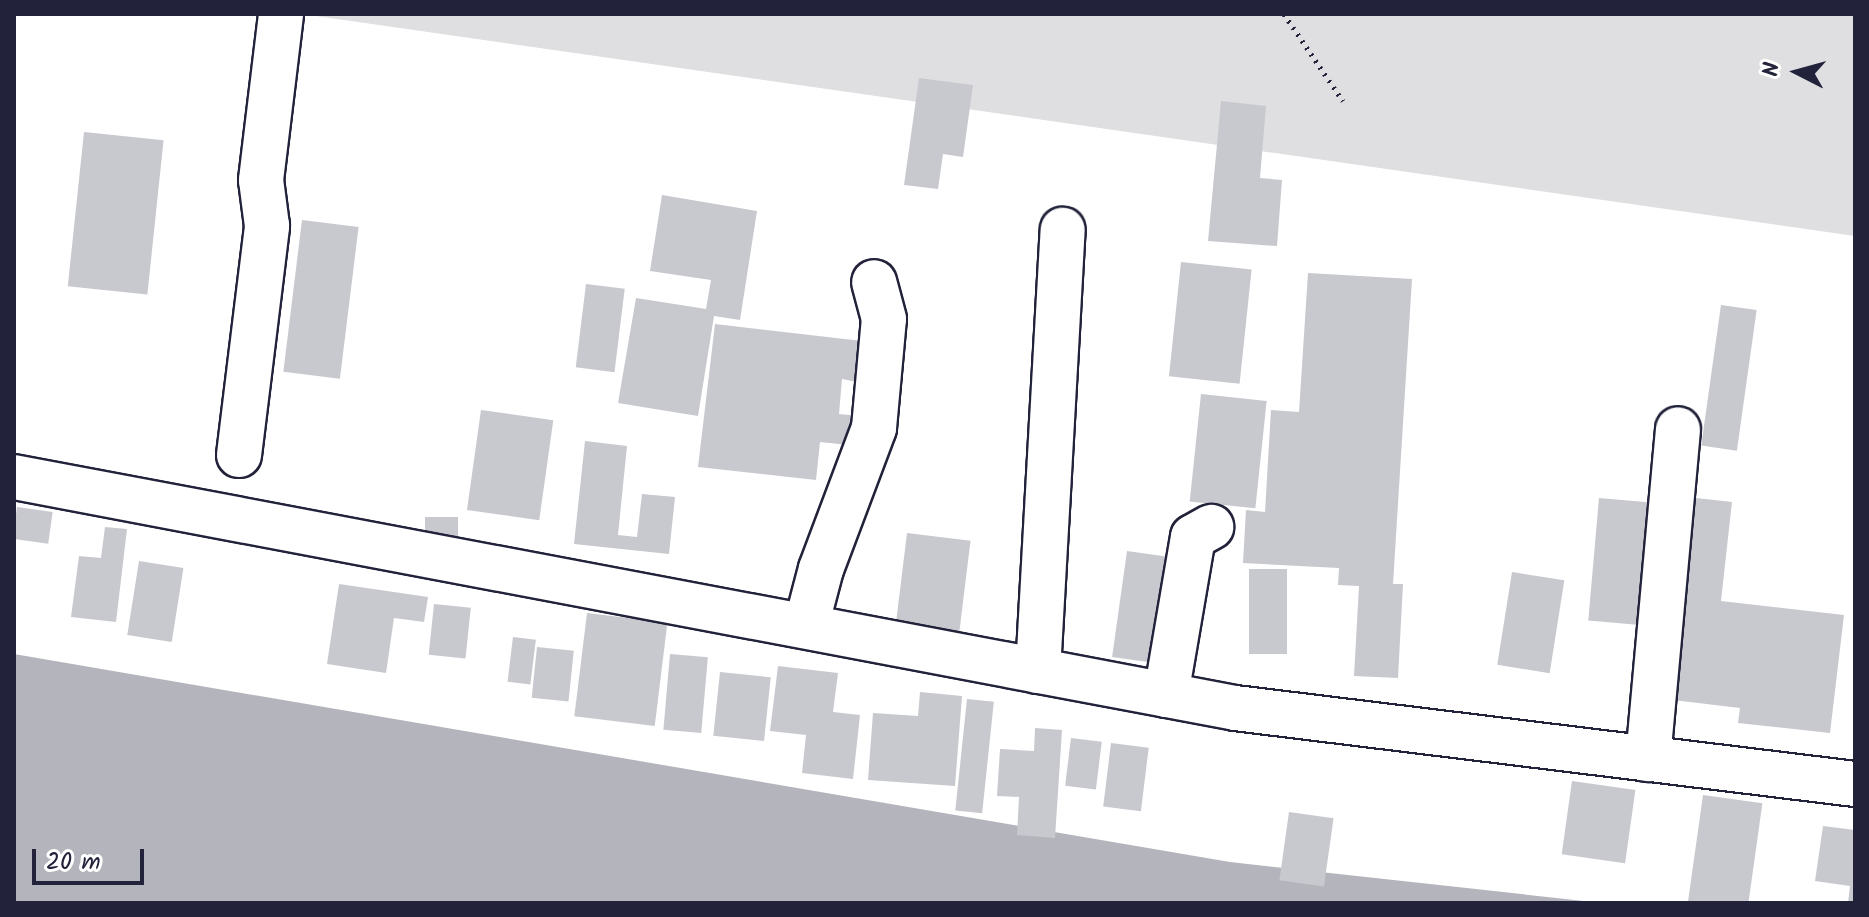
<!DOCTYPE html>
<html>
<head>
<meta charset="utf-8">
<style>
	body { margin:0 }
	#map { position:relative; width:1869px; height:917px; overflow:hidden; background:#fff; font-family:Kalam,sans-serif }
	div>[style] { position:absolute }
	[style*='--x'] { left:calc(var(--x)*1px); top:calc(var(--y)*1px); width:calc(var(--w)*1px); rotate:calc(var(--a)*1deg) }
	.green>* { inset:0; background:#dfdfe2 }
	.water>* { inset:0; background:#b4b4bc }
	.building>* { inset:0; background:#c8c8cf; transform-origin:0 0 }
	.path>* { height:5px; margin-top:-2.5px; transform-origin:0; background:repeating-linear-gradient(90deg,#22223b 0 2px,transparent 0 8px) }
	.roads { filter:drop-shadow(2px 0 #22223b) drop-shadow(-2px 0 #22223b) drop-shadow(0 2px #22223b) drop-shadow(0 -2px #22223b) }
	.minor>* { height:44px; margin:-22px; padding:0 22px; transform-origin:22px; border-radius:22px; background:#fff }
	span { translate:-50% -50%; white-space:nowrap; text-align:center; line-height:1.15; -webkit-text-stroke:7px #fff; paint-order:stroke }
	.frame { position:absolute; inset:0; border:16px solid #22223b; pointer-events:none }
	.north { position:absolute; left:1757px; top:32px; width:80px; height:80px; -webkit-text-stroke:6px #fff; paint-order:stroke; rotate:276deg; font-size:22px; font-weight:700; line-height:32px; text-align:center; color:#22223b }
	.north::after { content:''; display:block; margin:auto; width:28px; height:36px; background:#22223b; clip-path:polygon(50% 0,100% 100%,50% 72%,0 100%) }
	.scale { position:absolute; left:32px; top:849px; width:112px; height:36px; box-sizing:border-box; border:4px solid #22223b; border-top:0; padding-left:10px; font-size:24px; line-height:28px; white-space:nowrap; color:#22223b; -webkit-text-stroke:6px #fff; paint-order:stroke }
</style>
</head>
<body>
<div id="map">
	<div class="green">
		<div style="clip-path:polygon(302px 14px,1855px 14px,1855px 236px)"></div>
	</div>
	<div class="water">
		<div style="clip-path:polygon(14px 654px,1230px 862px,1602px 903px,14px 903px)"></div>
	</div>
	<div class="building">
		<div style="clip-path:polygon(919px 78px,973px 85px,963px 157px,943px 154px,938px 189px,904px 185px)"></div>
		<div style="clip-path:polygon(1221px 101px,1266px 106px,1260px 178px,1282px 180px,1277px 246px,1208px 241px)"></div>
		<div style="left:84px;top:132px;width:80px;height:155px;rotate:6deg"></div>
		<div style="clip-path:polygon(662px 195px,757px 211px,740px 320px,714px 316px,698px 416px,618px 403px,636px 298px,706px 309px,711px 280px,650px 271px)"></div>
		<div style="left:302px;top:220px;width:57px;height:153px;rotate:7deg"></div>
		<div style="left:1181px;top:262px;width:71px;height:115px;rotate:6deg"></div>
		<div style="clip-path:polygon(1308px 273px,1412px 279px,1393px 584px,1403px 584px,1398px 678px,1354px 676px,1359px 586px,1338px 585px,1339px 568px,1243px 563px,1246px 510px,1265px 512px,1271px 410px,1299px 412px)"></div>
		<div style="left:586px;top:284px;width:39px;height:84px;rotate:7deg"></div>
		<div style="left:1721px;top:305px;width:36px;height:142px;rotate:8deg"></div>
		<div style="clip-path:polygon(715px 324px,862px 341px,857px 382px,842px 379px,839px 414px,871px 417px,868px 447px,820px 442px,816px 480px,698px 467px)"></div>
		<div style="left:1201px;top:394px;width:66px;height:108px;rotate:6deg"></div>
		<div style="left:481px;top:410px;width:73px;height:101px;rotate:8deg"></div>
		<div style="clip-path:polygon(585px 441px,627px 446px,618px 535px,637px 537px,642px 494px,675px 497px,669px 554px,574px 544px)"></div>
		<div style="left:1599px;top:498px;width:69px;height:123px;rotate:5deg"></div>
		<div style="clip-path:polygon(1696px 498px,1732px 502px,1721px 601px,1844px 615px,1830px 733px,1738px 723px,1740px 708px,1673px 700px)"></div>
		<div style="left:17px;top:507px;width:36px;height:32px;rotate:8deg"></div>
		<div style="left:425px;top:517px;width:33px;height:28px"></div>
		<div style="clip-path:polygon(105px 527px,127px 529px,116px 622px,71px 617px,79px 556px,101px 558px)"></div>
		<div style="left:907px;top:533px;width:64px;height:97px;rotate:7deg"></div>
		<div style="left:1127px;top:551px;width:52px;height:107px;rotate:8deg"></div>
		<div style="left:139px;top:561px;width:45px;height:75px;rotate:9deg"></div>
		<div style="left:1249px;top:569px;width:38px;height:85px"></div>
		<div style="left:1512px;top:572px;width:53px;height:94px;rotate:9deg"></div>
		<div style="clip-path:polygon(339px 584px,428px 597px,424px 622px,394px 618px,386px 673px,327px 664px)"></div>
		<div style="left:434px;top:604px;width:37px;height:51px;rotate:6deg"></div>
		<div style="left:587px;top:613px;width:81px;height:104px;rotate:7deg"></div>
		<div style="left:513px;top:637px;width:23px;height:45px;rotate:7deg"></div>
		<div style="left:537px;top:647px;width:37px;height:51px;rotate:6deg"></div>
		<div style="left:670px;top:654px;width:38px;height:76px;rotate:5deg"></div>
		<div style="clip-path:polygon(778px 666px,838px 673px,833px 712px,860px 715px,853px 779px,802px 773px,806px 735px,770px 731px)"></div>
		<div style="left:720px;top:672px;width:51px;height:64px;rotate:6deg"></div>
		<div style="clip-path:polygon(920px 692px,962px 696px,955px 786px,868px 780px,873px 713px,918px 716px)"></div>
		<div style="left:967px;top:699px;width:27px;height:112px;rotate:6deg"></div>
		<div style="clip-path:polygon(1035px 728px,1062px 730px,1055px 838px,1017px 835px,1019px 797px,997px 796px,1000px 749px,1034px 751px)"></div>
		<div style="left:1071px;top:738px;width:31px;height:48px;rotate:7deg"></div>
		<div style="left:1111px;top:743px;width:38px;height:64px;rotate:7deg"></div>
		<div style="left:1572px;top:781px;width:64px;height:74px;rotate:8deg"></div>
		<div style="left:1703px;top:795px;width:60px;height:109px;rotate:8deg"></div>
		<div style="left:1289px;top:812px;width:45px;height:69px;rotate:8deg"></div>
		<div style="clip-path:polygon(1823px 826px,1855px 830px,1855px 903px,1848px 903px,1850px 886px,1815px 881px)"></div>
	</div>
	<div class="path">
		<div style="--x:1284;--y:14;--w:105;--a:55.9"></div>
	</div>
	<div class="roads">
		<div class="minor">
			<div style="--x:239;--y:455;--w:231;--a:-83"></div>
			<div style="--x:267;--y:226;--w:46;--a:-97.4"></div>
			<div style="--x:261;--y:180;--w:167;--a:-83.1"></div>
			<div style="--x:14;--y:477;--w:1243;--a:10.71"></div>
			<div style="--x:1235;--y:708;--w:625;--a:6.99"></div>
			<div style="--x:806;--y:626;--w:59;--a:-75.3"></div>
			<div style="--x:821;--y:569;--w:151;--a:-69.4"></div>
			<div style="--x:874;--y:428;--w:109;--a:-84.8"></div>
			<div style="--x:884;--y:319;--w:38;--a:-105"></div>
			<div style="--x:1038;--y:671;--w:442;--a:-86.8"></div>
			<div style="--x:1166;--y:695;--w:160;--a:-80.3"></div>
			<div style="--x:1193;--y:537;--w:21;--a:-29"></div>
			<div style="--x:1648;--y:759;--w:331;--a:-84.8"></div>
		</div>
	</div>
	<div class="frame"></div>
	<div class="north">N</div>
	<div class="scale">20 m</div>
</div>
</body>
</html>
